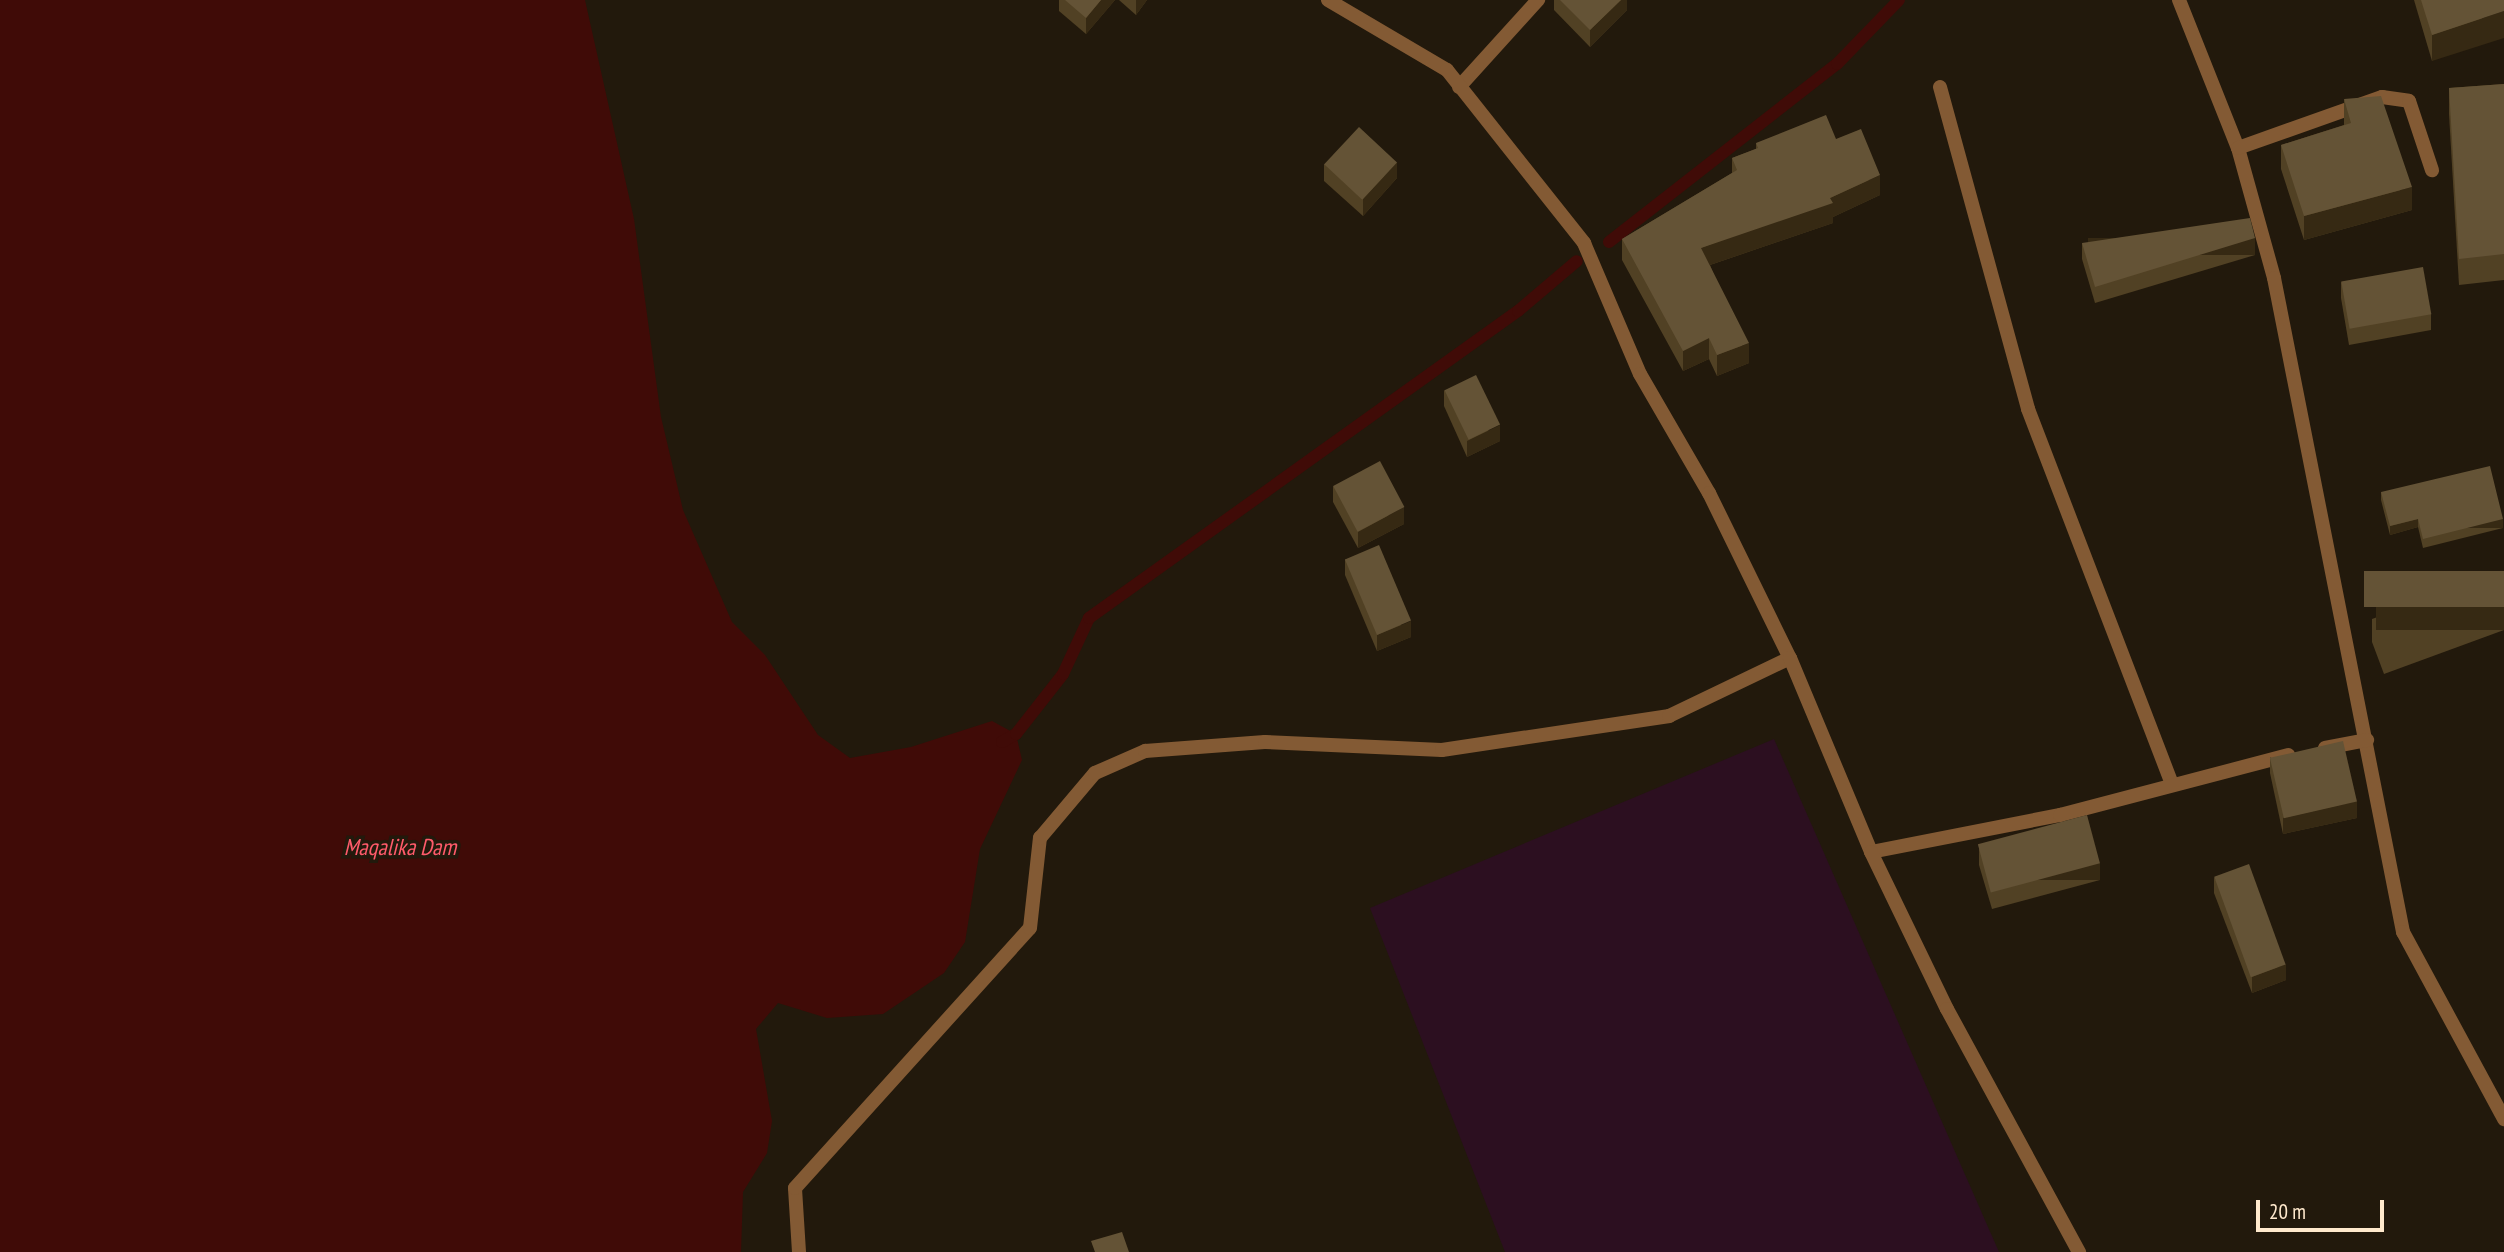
<!DOCTYPE html>
<html>
<head>
<meta charset="utf-8">
<style>
	body { margin:0 }
	#map { position:relative; width:2504px; height:1252px; overflow:hidden; background:#22190c; font-family:"PT Sans Narrow",sans-serif }
	div>[style] { position:absolute }
	[style*='--x'] { left:calc(var(--x)*1px); top:calc(var(--y)*1px); width:calc(var(--w)*1px); rotate:calc(var(--a)*1deg) }
	.green>* { inset:0; background:#2c0f20 }
	.water>* { inset:0; background:#400b07 }
	.stream>* { height:12px; margin:-6px; padding:0 6px; transform-origin:6px; border-radius:6px; background:#400b07 }
	.service>* { height:14px; margin:-7px; padding:0 7px; transform-origin:7px; border-radius:7px; background:#835a34 }
	.minor>* { height:14px; margin:-7px; padding:0 7px; transform-origin:7px; border-radius:7px; background:#835a34 }
	.wall>* { inset:0; background:#514124 }
	.shaded-wall>* { inset:0; background:#362913; transform-origin:0 0 }
	.building>* { inset:0; background:#645336; transform-origin:0 0 }
	span { translate:-50% -50%; white-space:nowrap; text-align:center; line-height:1.15; -webkit-text-stroke:7px #22190c; paint-order:stroke }
	.water-label { font-size:23px; color:#ff5b6b; font-style:italic }
	.scale { position:absolute; left:2256px; top:1200px; width:128px; height:32px; box-sizing:border-box; border:4px solid #ffe9cd; border-top:0; padding-left:9px; font-size:21px; line-height:24px; white-space:nowrap; color:#ffe9cd; -webkit-text-stroke:5px #22190c; paint-order:stroke }
</style>
</head>
<body>
<div id="map">
	<div class="green">
		<div style="clip-path:polygon(1774px 739px,1999px 1252px,1505px 1252px,1370px 908px)"></div>
	</div>
	<div class="water">
		<div style="clip-path:polygon(0 0,585px 0,634px 219px,661px 417px,683px 510px,732px 622px,765px 655px,818px 735px,850px 758px,911px 747px,992px 721px,1016px 734px,1022px 760px,980px 849px,965px 942px,944px 973px,883px 1014px,827px 1018px,778px 1003px,756px 1029px,772px 1121px,767px 1153px,743px 1192px,741px 1252px,0 1252px)"></div>
	</div>
	<div class="stream">
		<div style="--x:1609;--y:242;--w:289;--a:-38"></div>
		<div style="--x:1837;--y:64;--w:89;--a:-45.9"></div>
		<div style="--x:1002;--y:742;--w:16;--a:-30"></div>
		<div style="--x:1016;--y:734;--w:76;--a:-51.9"></div>
		<div style="--x:1063;--y:674;--w:62;--a:-65.1"></div>
		<div style="--x:1089;--y:618;--w:528;--a:-35.59"></div>
		<div style="--x:1518;--y:311;--w:77;--a:-40.3"></div>
	</div>
	<div class="service">
		<div style="--x:2179;--y:0;--w:159;--a:68.3"></div>
		<div style="--x:2238;--y:148;--w:135;--a:74.5"></div>
		<div style="--x:2274;--y:278;--w:667;--a:78.84"></div>
		<div style="--x:2403;--y:932;--w:213;--a:61.6"></div>
		<div style="--x:1459;--y:87;--w:118;--a:-47.8"></div>
		<div style="--x:1940;--y:87;--w:334;--a:74.7"></div>
		<div style="--x:2028;--y:409;--w:399;--a:69"></div>
		<div style="--x:2238;--y:148;--w:153;--a:-19.5"></div>
		<div style="--x:2382;--y:97;--w:27;--a:8"></div>
		<div style="--x:2409;--y:101;--w:73;--a:71.6"></div>
		<div style="--x:2325;--y:748;--w:43;--a:-10.8"></div>
		<div style="--x:1871;--y:852;--w:193;--a:-11.1"></div>
		<div style="--x:2060;--y:815;--w:236;--a:-14.7"></div>
		<div style="--x:799;--y:1252;--w:64;--a:-93.6"></div>
		<div style="--x:795;--y:1188;--w:350;--a:-47.9"></div>
		<div style="--x:1030;--y:928;--w:91;--a:-83.7"></div>
		<div style="--x:1040;--y:838;--w:85;--a:-49.8"></div>
		<div style="--x:1095;--y:773;--w:55;--a:-23.7"></div>
		<div style="--x:1145;--y:751;--w:120;--a:-4.3"></div>
		<div style="--x:1265;--y:742;--w:177;--a:2.6"></div>
		<div style="--x:1442;--y:750;--w:230;--a:-8.5"></div>
		<div style="--x:1669;--y:716;--w:134;--a:-25.6"></div>
	</div>
	<div class="minor">
		<div style="--x:1328;--y:0;--w:138;--a:30.5"></div>
		<div style="--x:1447;--y:70;--w:221;--a:51.6"></div>
		<div style="--x:1584;--y:243;--w:142;--a:66.9"></div>
		<div style="--x:1640;--y:374;--w:138;--a:59.9"></div>
		<div style="--x:1709;--y:493;--w:184;--a:63.9"></div>
		<div style="--x:1790;--y:658;--w:210;--a:67.3"></div>
		<div style="--x:1871;--y:852;--w:174;--a:64.2"></div>
		<div style="--x:1947;--y:1009;--w:277;--a:61.5"></div>
	</div>
	<div class="wall">
		<div style="clip-path:polygon(1059px 0,1115px 0,1086px 34px,1059px 11px)"></div>
		<div style="clip-path:polygon(1119px 0,1147px 0,1136px 15px)"></div>
		<div style="clip-path:polygon(1554px 0,1627px 0,1627px 10px,1590px 47px,1554px 10px)"></div>
		<div style="clip-path:polygon(2414px 0,2504px 0,2432px 61px)"></div>
		<div style="clip-path:polygon(2504px 84px,2504px 280px,2459px 285px,2449px 114px,2449px 88px)"></div>
		<div style="clip-path:polygon(2344px 99px,2412px 210px,2304px 240px,2281px 169px,2281px 145px,2344px 125px)"></div>
		<div style="clip-path:polygon(1836px 139px,1880px 195px,1833px 217px,1833px 223px,1710px 265px,1749px 363px,1717px 376px,1709px 359px,1683px 371px,1622px 260px,1622px 239px,1732px 173px,1732px 158px,1756px 149px,1756px 143px)"></div>
		<div style="clip-path:polygon(1324px 164px,1397px 178px,1363px 216px,1324px 181px)"></div>
		<div style="clip-path:polygon(2082px 243px,2255px 255px,2095px 303px,2082px 259px)"></div>
		<div style="clip-path:polygon(2341px 282px,2431px 314px,2431px 330px,2349px 345px,2341px 298px)"></div>
		<div style="clip-path:polygon(1444px 390px,1500px 441px,1467px 457px,1444px 406px)"></div>
		<div style="clip-path:polygon(1333px 486px,1404px 524px,1358px 548px,1333px 502px)"></div>
		<div style="clip-path:polygon(2381px 492px,2503px 528px,2423px 548px,2418px 527px,2390px 535px,2381px 500px)"></div>
		<div style="clip-path:polygon(1345px 559px,1411px 637px,1377px 651px,1345px 575px)"></div>
		<div style="clip-path:polygon(2504px 571px,2504px 630px,2384px 674px,2372px 642px,2372px 619px)"></div>
		<div style="clip-path:polygon(2270px 757px,2357px 818px,2283px 834px,2270px 773px)"></div>
		<div style="clip-path:polygon(1979px 849px,2100px 880px,1992px 909px,1979px 865px)"></div>
		<div style="clip-path:polygon(2214px 877px,2286px 980px,2252px 993px,2214px 893px)"></div>
	</div>
	<div class="shaded-wall">
		<div style="clip-path:polygon(1101px 0,1115px 0,1086px 34px,1086px 18px)"></div>
		<div style="clip-path:polygon(1136px 0,1147px 0,1136px 15px)"></div>
		<div style="clip-path:polygon(1621px 0,1627px 0,1627px 10px,1590px 47px,1590px 30px)"></div>
		<div style="clip-path:polygon(2504px 11px,2504px 38px,2432px 61px,2432px 35px)"></div>
		<div style="clip-path:polygon(1397px 162px,1397px 178px,1363px 216px,1363px 199px)"></div>
		<div style="clip-path:polygon(1880px 175px,1880px 195px,1833px 217px,1833px 223px,1701px 268px,1701px 248px,1830px 198px)"></div>
		<div style="clip-path:polygon(2412px 187px,2412px 210px,2304px 240px,2304px 216px)"></div>
		<div style="left:2255px;top:238px;width:17px;height:167px;rotate:90deg"></div>
		<div style="clip-path:polygon(1709px 338px,1709px 359px,1683px 371px,1683px 351px)"></div>
		<div style="clip-path:polygon(1749px 343px,1749px 363px,1717px 376px,1717px 355px)"></div>
		<div style="clip-path:polygon(1500px 425px,1500px 441px,1467px 457px,1467px 441px)"></div>
		<div style="clip-path:polygon(1404px 507px,1404px 524px,1358px 548px,1358px 532px)"></div>
		<div style="clip-path:polygon(2418px 519px,2418px 527px,2390px 535px,2390px 526px)"></div>
		<div style="left:2503px;top:519px;width:9px;height:82px;rotate:90deg"></div>
		<div style="left:2504px;top:607px;width:23px;height:128px;rotate:90deg"></div>
		<div style="clip-path:polygon(1411px 621px,1411px 637px,1377px 651px,1377px 635px)"></div>
		<div style="clip-path:polygon(2357px 801px,2357px 818px,2283px 834px,2283px 818px)"></div>
		<div style="left:2100px;top:863px;width:17px;height:112px;rotate:90deg"></div>
		<div style="clip-path:polygon(2286px 964px,2286px 980px,2252px 993px,2252px 977px)"></div>
	</div>
	<div class="building">
		<div style="clip-path:polygon(1065px 0,1101px 0,1086px 18px)"></div>
		<div style="clip-path:polygon(1560px 0,1621px 0,1590px 30px)"></div>
		<div style="clip-path:polygon(2421px 0,2504px 0,2504px 11px,2432px 35px)"></div>
		<div style="clip-path:polygon(2504px 84px,2504px 254px,2459px 259px,2449px 88px)"></div>
		<div style="clip-path:polygon(2381px 96px,2412px 187px,2304px 216px,2281px 145px,2351px 123px,2344px 99px)"></div>
		<div style="clip-path:polygon(1826px 115px,1836px 139px,1861px 129px,1880px 175px,1830px 198px,1833px 203px,1701px 248px,1749px 343px,1717px 355px,1709px 338px,1683px 351px,1622px 239px,1737px 170px,1732px 158px,1758px 148px,1756px 143px)"></div>
		<div style="left:1359px;top:127px;width:52px;height:51px;rotate:43deg"></div>
		<div style="clip-path:polygon(2250px 218px,2255px 238px,2095px 287px,2082px 243px)"></div>
		<div style="left:2423px;top:267px;width:48px;height:83px;rotate:80deg"></div>
		<div style="left:1476px;top:375px;width:55px;height:35px;rotate:64deg"></div>
		<div style="left:1380px;top:461px;width:52px;height:53px;rotate:62deg"></div>
		<div style="clip-path:polygon(2490px 466px,2503px 519px,2423px 539px,2418px 519px,2390px 526px,2381px 492px)"></div>
		<div style="left:1379px;top:545px;width:82px;height:37px;rotate:67deg"></div>
		<div style="left:2504px;top:571px;width:36px;height:140px;rotate:90deg"></div>
		<div style="left:2343px;top:741px;width:62px;height:75px;rotate:77deg"></div>
		<div style="left:2087px;top:815px;width:50px;height:113px;rotate:75deg"></div>
		<div style="left:2249px;top:864px;width:107px;height:37px;rotate:70deg"></div>
		<div style="clip-path:polygon(1122px 1232px,1129px 1252px,1095px 1252px,1091px 1241px)"></div>
	</div>
	<div class="water-label">
		<span style="left:400px;top:847px">Maqalika Dam</span>
	</div>
	<div class="scale">20 m</div>
</div>
</body>
</html>
